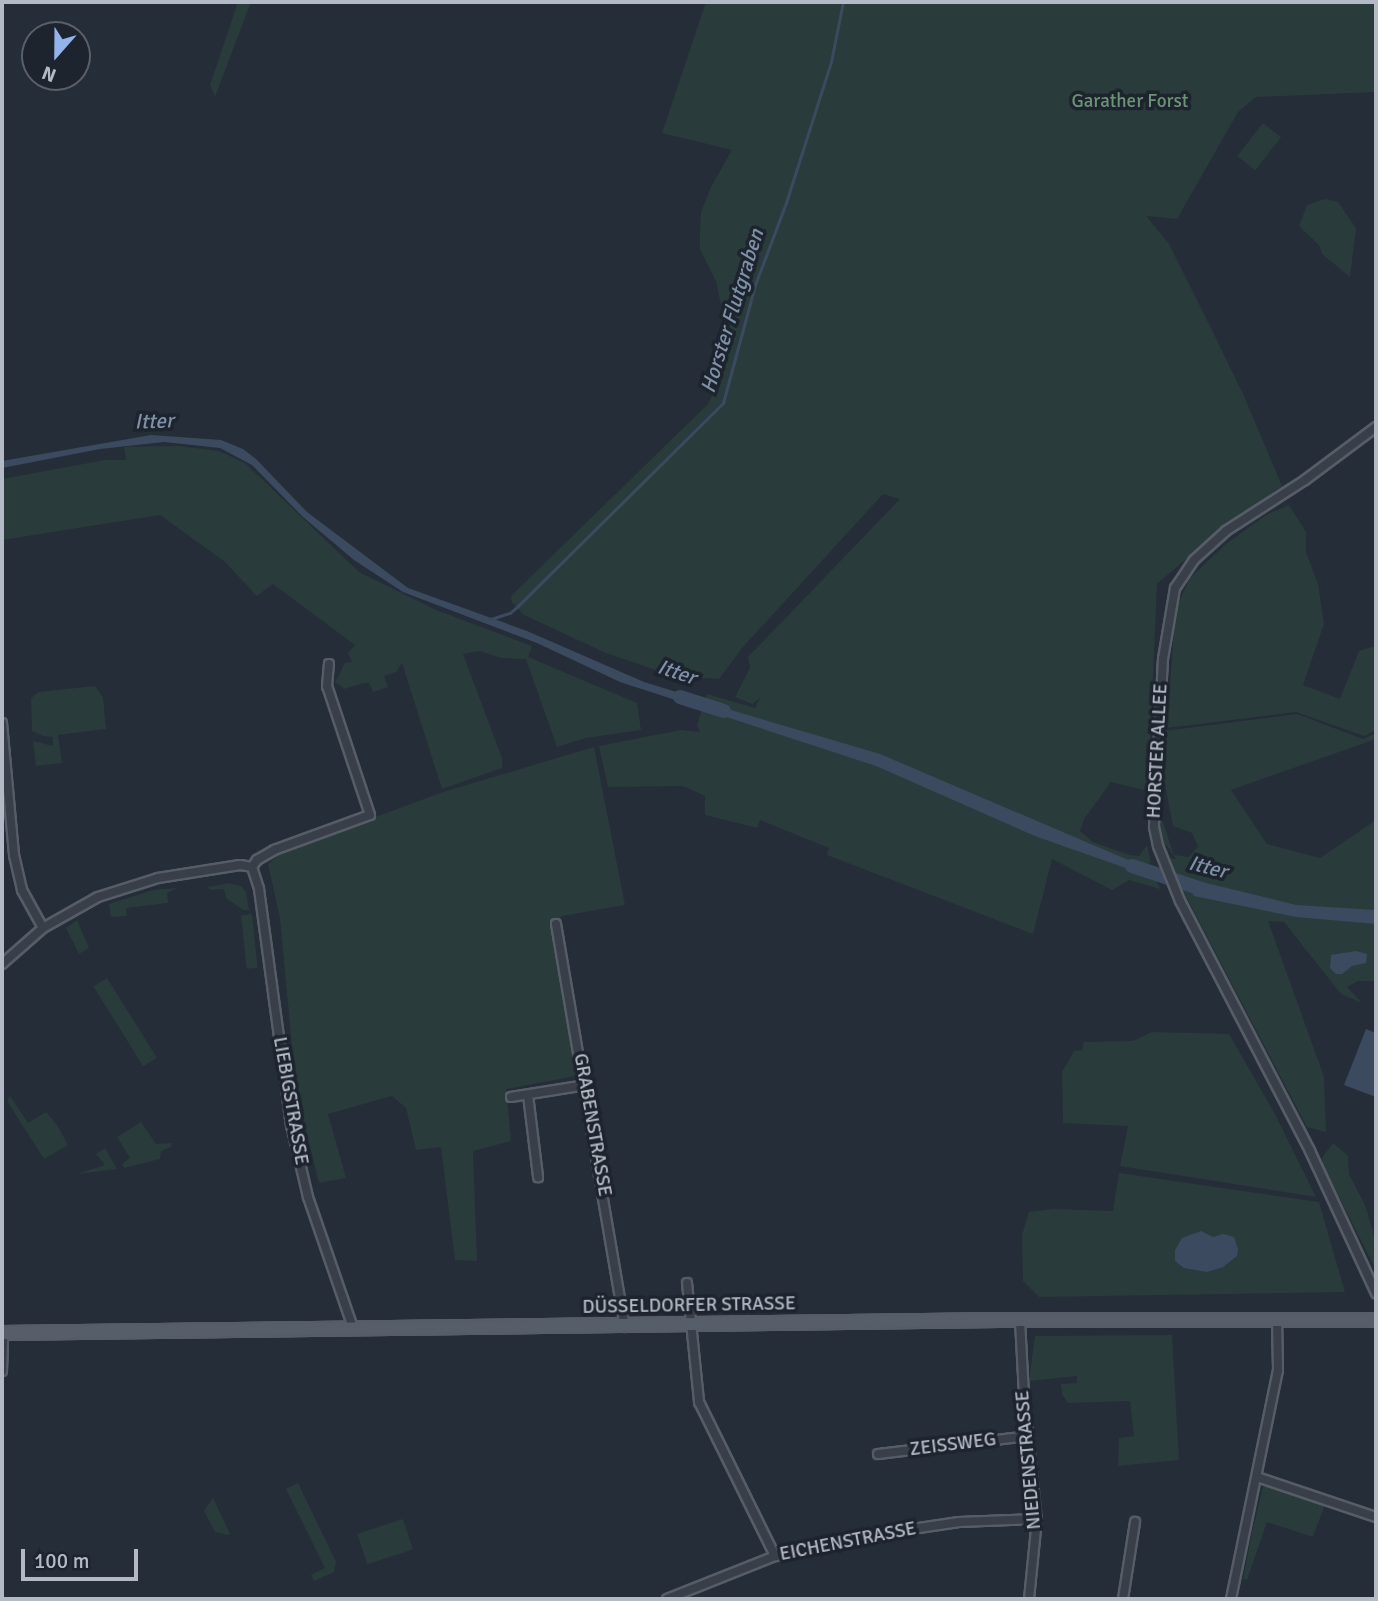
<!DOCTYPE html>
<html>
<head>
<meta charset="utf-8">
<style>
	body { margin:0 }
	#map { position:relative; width:1378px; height:1601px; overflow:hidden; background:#252d38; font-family:Signika,sans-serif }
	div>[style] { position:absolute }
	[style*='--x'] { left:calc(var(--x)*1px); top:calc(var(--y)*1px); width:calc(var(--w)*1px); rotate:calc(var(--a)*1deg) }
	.green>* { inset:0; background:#2a3b3b; transform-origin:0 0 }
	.water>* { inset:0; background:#3c4a5f }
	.stream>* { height:2.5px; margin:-1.25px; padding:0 1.25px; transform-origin:1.25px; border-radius:1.25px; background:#3c4a5f }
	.river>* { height:14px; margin:-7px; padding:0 7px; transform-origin:7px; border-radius:7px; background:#3c4a5f }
	.roads { filter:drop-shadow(2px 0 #565d67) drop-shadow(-2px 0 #565d67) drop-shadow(0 2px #565d67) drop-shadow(0 -2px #565d67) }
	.minor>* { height:8px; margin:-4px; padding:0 4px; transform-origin:4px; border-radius:4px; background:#383f49 }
	.primary>* { height:12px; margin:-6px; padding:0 6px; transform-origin:6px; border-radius:6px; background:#565e69 }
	span { translate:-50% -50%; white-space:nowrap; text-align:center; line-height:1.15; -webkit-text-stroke:7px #1d242e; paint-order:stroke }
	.park-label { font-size:19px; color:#6d9376 }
	.street-label { font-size:19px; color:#b4bac5 }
	.water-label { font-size:21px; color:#7f90a9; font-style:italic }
	.frame { position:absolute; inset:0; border:4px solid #b4bac5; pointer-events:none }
	.north { position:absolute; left:21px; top:21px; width:70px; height:70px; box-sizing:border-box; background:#1d242e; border:2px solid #59606a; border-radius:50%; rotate:201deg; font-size:19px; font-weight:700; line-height:28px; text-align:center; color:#b4bac5 }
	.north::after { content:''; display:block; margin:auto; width:24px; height:32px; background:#92b4eb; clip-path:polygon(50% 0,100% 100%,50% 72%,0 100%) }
	.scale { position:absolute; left:21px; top:1549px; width:117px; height:32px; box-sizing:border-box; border:4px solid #b4bac5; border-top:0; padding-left:9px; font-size:21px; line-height:24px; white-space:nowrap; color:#b4bac5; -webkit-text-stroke:5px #1d242e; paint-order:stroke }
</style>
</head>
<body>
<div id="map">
	<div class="green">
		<div style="clip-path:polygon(238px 2px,251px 2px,215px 97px,210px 85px)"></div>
		<div style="clip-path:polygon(706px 2px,1376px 2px,1376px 92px,1256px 97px,1238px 112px,1177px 219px,1146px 216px,1169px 244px,1205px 316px,1244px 396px,1282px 486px,1224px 526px,1157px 584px,1148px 791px,1111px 782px,1084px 819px,1080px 831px,1093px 842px,1129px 855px,1139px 856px,1147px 845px,1151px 863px,1149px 863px,1160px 889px,1129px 880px,1112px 890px,1052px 859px,1033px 934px,827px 855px,829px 848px,760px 820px,757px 828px,705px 815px,705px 796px,683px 786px,608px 787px,599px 746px,681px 730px,700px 732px,697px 725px,707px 694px,755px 708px,760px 698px,752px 704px,735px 697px,750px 668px,748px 657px,900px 499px,883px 494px,743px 647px,719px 679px,674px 676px,606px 653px,524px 615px,512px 602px,511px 596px,708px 404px,717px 386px,725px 360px,727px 334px,716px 281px,700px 249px,700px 230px,701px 212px,711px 187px,732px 150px,662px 133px)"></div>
		<div style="left:1263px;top:123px;width:23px;height:42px;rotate:38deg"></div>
		<div style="clip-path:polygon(1325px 199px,1338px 202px,1356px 228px,1350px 277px,1322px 254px,1319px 245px,1299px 226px,1307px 205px)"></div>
		<div style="clip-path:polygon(179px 446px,219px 451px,245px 463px,359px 572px,436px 610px,532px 646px,528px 657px,637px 703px,641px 730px,586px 738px,557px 747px,526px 659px,501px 658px,480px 651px,463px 654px,502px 758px,502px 768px,442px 789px,402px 663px,396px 672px,384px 676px,388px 687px,373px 692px,369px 683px,364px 683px,344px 689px,335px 682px,345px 663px,352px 662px,348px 653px,355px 645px,273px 584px,257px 596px,225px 562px,160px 515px,2px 540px,2px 479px,105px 460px,126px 460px,124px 447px)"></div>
		<div style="clip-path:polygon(1289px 505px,1306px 532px,1306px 552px,1318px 584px,1324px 624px,1303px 685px,1340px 699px,1359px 651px,1376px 646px,1376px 730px,1364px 736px,1296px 712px,1167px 728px,1174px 629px,1178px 604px,1190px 578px,1226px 544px,1266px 515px)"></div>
		<div style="clip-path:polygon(95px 686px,103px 697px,106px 729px,58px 735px,62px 763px,36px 766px,33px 741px,53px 746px,53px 737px,43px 736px,32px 731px,31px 698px,39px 692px)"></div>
		<div style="clip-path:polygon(1297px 714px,1363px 739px,1376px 733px,1376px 739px,1231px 790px,1267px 844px,1320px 858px,1376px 820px,1376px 981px,1358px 981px,1347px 987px,1362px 1003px,1341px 994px,1284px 922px,1268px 921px,1324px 1077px,1326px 1132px,1307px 1127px,1168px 862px,1168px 858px,1176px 859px,1167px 846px,1160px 843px,1157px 830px,1159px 810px,1174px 855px,1189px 857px,1198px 846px,1192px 833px,1173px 826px,1162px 768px,1164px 731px)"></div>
		<div style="clip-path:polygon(594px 747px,625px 905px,562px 916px,550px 927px,576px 1076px,506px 1089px,511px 1141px,473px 1151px,477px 1261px,455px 1260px,441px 1147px,416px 1150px,406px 1108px,392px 1096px,328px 1114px,346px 1178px,319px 1183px,296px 1089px,280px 918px,268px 864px,284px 851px,443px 792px)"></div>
		<div style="clip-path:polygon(229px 883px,241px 886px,246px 892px,249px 910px,243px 910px,226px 898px,224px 889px,210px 890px,208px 887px)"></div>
		<div style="clip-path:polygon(178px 888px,167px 893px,168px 903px,126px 908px,127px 916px,111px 917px,109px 904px,153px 890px)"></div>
		<div style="left:252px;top:914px;width:54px;height:11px;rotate:84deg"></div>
		<div style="clip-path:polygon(77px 920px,89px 948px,79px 954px,66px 928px)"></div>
		<div style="left:107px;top:978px;width:94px;height:16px;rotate:58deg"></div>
		<div style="clip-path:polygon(1152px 1032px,1229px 1034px,1276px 1116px,1316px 1197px,1120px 1166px,1128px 1126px,1063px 1123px,1062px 1072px,1074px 1051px,1082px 1050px,1084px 1042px,1133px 1041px)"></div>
		<div style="clip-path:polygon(10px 1096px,28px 1123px,46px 1112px,57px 1125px,68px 1145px,44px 1159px,7px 1101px)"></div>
		<div style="clip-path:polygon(141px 1122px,156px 1144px,172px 1143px,171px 1147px,161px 1151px,160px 1159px,124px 1168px,122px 1164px,130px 1158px,117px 1137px)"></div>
		<div style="clip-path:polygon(1333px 1143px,1348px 1156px,1349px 1174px,1366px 1207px,1376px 1244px,1376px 1270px,1324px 1167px,1322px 1158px)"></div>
		<div style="clip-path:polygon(105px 1148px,117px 1169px,77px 1174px,105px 1165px,96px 1154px)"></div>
		<div style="clip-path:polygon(1119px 1173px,1319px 1202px,1345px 1292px,1039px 1297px,1023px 1281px,1022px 1235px,1029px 1212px,1053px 1209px,1113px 1211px)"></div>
		<div style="clip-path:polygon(1172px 1335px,1179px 1460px,1118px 1466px,1119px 1438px,1134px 1436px,1130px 1401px,1068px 1403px,1062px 1394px,1061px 1384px,1077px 1383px,1077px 1376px,1029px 1381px,1035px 1336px)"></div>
		<div style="clip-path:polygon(298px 1483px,336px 1562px,334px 1572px,314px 1581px,311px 1575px,325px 1568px,286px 1489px)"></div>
		<div style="clip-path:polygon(1268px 1486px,1322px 1504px,1324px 1507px,1313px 1537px,1267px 1522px,1247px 1580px,1243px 1579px,1252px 1533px,1263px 1487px)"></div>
		<div style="clip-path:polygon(213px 1498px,230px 1534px,228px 1535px,215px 1532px,204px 1511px)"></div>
		<div style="left:403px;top:1519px;width:32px;height:48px;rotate:72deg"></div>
	</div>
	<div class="water">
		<div style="clip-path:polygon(151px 435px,221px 440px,243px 449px,256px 459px,307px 512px,408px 588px,527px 631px,644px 682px,699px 699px,697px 707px,620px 682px,537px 643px,403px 592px,354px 560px,303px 517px,252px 465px,220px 448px,164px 442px,100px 449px,2px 468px,2px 461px)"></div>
		<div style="clip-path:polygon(707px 703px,880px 754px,1147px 868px,1151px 877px,1035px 836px,876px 766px,705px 710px)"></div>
		<div style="clip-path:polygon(1186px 878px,1296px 905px,1376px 910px,1376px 924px,1296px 917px,1194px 896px)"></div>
		<div style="clip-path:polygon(1356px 951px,1367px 954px,1366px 963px,1352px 966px,1342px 974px,1336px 974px,1330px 968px,1331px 955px)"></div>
		<div style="clip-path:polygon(1366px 1029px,1376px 1033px,1376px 1097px,1344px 1085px)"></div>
		<div style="clip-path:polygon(1201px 1231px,1213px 1237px,1223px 1234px,1234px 1237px,1238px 1249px,1237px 1256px,1223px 1267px,1207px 1272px,1184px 1268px,1175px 1261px,1175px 1250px,1182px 1238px)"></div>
	</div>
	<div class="stream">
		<div style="--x:491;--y:619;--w:20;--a:-18"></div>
		<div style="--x:510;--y:613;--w:11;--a:-41"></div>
		<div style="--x:518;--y:606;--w:289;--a:-44.7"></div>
		<div style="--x:723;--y:403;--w:122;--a:-74.8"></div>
		<div style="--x:755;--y:285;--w:88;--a:-69.3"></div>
		<div style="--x:786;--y:203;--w:148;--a:-72.3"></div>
		<div style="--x:831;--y:62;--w:61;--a:-78.7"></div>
	</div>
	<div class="river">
		<div style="--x:680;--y:697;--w:46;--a:17.7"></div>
		<div style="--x:1132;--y:866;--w:77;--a:18.2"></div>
	</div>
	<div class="roads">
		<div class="minor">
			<div style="--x:1376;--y:427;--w:89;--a:143.3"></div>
			<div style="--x:1305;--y:480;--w:94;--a:147.2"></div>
			<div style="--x:1226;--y:531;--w:43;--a:137.8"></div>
			<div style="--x:1194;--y:560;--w:34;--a:124"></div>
			<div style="--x:1175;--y:588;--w:72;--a:99.6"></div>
			<div style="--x:1163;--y:659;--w:168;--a:93.1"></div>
			<div style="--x:1154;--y:827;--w:19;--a:78"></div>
			<div style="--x:1158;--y:846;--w:59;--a:68.2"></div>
			<div style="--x:1180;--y:901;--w:282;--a:62.5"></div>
			<div style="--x:1310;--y:1151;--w:157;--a:65.1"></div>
			<div style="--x:2;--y:723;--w:133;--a:84.8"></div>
			<div style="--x:14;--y:855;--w:36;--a:77"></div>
			<div style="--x:22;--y:890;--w:43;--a:61.1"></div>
			<div style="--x:252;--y:867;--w:23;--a:72"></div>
			<div style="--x:259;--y:889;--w:238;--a:82.3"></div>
			<div style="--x:291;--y:1125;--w:74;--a:76.7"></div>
			<div style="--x:308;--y:1197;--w:139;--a:71"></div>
			<div style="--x:252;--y:867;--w:9;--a:-54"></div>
			<div style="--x:257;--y:860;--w:20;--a:-30"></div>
			<div style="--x:274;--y:850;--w:102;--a:-20"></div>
			<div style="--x:370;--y:815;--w:136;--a:-108.4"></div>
			<div style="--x:327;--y:686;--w:22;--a:-85"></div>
			<div style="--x:556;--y:924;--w:409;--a:80.3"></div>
			<div style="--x:2;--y:964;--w:55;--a:-41.3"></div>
			<div style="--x:43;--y:928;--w:63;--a:-29.4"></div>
			<div style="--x:98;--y:897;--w:63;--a:-17.6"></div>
			<div style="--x:158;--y:878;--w:83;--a:-9"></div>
			<div style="--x:240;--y:865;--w:12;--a:9"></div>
			<div style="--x:528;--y:1095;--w:83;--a:83"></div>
			<div style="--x:511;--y:1097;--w:76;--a:-9.1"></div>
			<div style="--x:687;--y:1283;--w:120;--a:84.2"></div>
			<div style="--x:699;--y:1402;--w:172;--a:63.7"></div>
			<div style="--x:1020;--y:1321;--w:73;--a:86.9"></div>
			<div style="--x:1024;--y:1394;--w:126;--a:84.1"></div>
			<div style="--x:1037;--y:1519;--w:80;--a:95.7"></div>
			<div style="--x:2;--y:1371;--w:38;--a:-88"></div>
			<div style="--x:878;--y:1454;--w:151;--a:-6.8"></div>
			<div style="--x:1257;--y:1477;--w:126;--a:18.6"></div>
			<div style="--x:667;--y:1599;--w:116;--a:-21.7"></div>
			<div style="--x:775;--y:1556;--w:99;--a:-12.2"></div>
			<div style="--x:872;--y:1535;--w:88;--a:-8.5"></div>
			<div style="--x:959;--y:1522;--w:78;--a:-2.2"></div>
			<div style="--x:1123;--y:1599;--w:78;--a:-81.1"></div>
			<div style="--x:1231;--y:1599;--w:234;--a:-78.4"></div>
			<div style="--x:1278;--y:1370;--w:52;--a:-91.1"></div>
		</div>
		<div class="primary">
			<div style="--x:2;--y:1333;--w:997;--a:-0.75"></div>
			<div style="--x:999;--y:1320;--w:377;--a:0"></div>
		</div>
	</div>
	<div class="park-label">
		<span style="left:1130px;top:102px">Garather Forst</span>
	</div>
	<div class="street-label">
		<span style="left:1158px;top:751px;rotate:-87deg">HORSTER ALLEE</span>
		<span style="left:290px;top:1101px;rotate:80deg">LIEBIGSTRASSE</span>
		<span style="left:592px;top:1125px;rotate:80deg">GRABENSTRASSE</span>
		<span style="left:689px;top:1306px;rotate:-1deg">DÜSSELDORFER STRASSE</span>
		<span style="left:953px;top:1445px;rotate:-7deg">ZEISSWEG</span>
		<span style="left:1029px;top:1460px;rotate:-95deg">NIEDENSTRASSE</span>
		<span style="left:848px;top:1542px;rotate:-11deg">EICHENSTRASSE</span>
	</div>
	<div class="water-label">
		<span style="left:732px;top:311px;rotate:-73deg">Horster Flutgraben</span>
		<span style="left:154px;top:421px;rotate:-2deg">Itter</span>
		<span style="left:677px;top:672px;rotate:18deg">Itter</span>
		<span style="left:1208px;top:867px;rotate:14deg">Itter</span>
	</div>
	<div class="frame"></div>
	<div class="north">N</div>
	<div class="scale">100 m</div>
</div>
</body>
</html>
